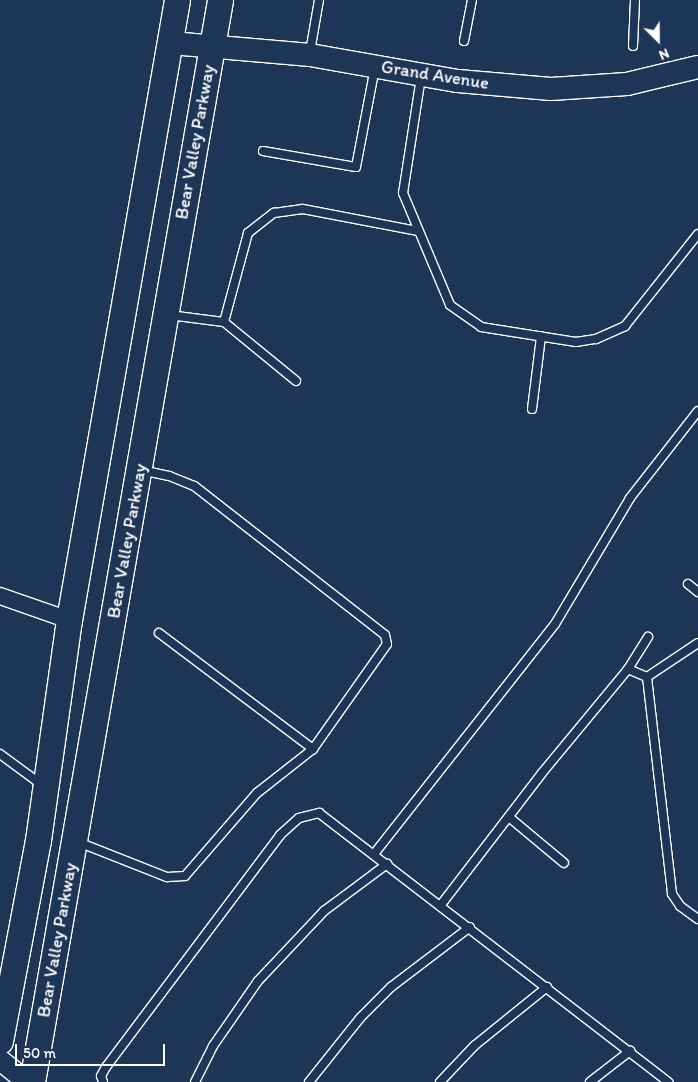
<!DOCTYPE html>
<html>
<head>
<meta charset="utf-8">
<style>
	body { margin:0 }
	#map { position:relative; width:698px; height:1082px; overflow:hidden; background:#1d3557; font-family:Itim,sans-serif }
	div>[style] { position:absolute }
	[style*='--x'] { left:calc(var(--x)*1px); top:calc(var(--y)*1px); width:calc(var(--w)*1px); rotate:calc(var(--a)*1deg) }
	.roads { filter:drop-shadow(1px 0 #fff) drop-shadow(-1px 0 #fff) drop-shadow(0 1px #fff) drop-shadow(0 -1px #fff) }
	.service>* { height:8px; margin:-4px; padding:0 4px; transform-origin:4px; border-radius:4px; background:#1d3557 }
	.minor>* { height:16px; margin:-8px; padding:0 8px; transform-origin:8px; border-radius:8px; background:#1d3557 }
	.tertiary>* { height:20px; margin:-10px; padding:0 10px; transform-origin:10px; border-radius:10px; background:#1d3557 }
	.secondary>* { height:22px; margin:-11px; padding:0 11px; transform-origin:11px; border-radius:11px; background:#1d3557 }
	.primary>* { height:25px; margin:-12.5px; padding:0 12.5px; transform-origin:12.5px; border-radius:12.5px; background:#1d3557 }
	span { translate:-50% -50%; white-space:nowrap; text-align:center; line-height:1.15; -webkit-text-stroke:4px #1d3557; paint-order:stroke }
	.street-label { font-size:18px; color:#fff }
	.north { position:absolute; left:633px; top:15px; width:50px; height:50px; -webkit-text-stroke:4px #1d3557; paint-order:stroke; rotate:157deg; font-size:14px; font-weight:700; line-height:20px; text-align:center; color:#fff }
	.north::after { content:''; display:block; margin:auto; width:18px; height:22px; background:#fff; clip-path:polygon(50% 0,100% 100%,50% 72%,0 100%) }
	.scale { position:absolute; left:15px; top:1044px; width:150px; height:22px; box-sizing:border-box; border:2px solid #fff; border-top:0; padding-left:6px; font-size:15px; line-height:18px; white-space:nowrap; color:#fff; -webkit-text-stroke:4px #1d3557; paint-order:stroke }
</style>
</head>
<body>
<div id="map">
	<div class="roads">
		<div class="service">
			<div style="--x:464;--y:41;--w:42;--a:-79"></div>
			<div style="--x:633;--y:46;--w:46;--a:-87.5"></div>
			<div style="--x:310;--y:52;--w:53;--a:-80.2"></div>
			<div style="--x:421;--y:77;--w:117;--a:98.8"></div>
			<div style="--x:403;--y:193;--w:121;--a:67.2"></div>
			<div style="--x:450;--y:305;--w:38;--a:35"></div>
			<div style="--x:481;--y:327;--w:96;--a:9"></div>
			<div style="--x:576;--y:342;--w:20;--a:-9"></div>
			<div style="--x:596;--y:339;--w:32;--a:-24"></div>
			<div style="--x:625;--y:326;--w:117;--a:-51.6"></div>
			<div style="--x:263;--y:151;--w:94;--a:9.8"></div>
			<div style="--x:356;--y:167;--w:102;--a:-79.2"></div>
			<div style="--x:169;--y:315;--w:55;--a:7.3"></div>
			<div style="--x:224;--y:322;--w:93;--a:39.3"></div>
			<div style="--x:224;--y:322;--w:92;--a:-74.9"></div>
			<div style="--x:248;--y:233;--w:33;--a:-38"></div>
			<div style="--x:274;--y:213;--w:29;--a:-8"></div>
			<div style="--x:303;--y:209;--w:116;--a:10.9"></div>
			<div style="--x:532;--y:409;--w:73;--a:-82.9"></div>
			<div style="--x:688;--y:584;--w:13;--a:39"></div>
			<div style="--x:159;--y:633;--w:193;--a:37"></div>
			<div style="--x:628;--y:669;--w:21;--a:23"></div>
			<div style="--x:647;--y:677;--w:218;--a:83.4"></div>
			<div style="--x:672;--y:894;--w:14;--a:56"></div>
			<div style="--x:680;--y:906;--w:22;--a:36"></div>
			<div style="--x:647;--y:677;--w:61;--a:-33.7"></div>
			<div style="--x:0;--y:754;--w:52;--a:36.4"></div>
			<div style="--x:510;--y:818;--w:70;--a:39.8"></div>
			<div style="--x:78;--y:842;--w:96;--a:21.5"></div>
			<div style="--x:167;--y:877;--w:18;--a:-3"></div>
			<div style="--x:185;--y:876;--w:110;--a:-49.1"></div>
			<div style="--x:257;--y:793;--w:71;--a:-38.2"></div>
			<div style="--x:313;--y:749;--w:128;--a:-54.8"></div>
			<div style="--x:387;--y:644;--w:9;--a:-103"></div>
			<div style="--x:385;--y:635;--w:242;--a:-142"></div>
			<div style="--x:194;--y:486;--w:27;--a:-158"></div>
			<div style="--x:169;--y:476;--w:29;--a:-168"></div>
			<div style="--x:374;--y:854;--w:293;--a:-51.8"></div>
			<div style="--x:555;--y:624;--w:147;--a:-59.2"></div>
			<div style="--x:630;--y:498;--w:110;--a:-52"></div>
			<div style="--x:440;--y:906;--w:168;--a:-52.5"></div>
			<div style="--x:542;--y:773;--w:135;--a:-50.4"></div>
			<div style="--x:628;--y:669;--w:38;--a:-58"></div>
			<div style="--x:103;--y:1082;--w:6;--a:-108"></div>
			<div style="--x:101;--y:1076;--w:10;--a:-61"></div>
			<div style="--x:106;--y:1067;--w:290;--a:-53.1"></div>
			<div style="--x:280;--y:835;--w:25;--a:-42"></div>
			<div style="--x:299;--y:818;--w:21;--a:-14"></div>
			<div style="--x:319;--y:813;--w:441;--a:37.6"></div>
			<div style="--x:195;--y:1082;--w:40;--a:-63.4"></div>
			<div style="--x:213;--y:1046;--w:79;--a:-55.3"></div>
			<div style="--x:258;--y:981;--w:96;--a:-46.7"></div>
			<div style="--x:324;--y:911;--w:79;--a:-36.7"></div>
			<div style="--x:309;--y:1082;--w:82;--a:-51.4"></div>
			<div style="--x:360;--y:1018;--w:44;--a:-45"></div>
			<div style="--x:391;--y:987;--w:99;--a:-37.2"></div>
			<div style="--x:440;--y:1082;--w:50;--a:-46.6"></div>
			<div style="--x:474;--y:1046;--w:94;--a:-38.9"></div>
			<div style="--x:590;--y:1082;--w:51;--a:-37.8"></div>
		</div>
		<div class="minor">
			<div style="--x:0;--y:596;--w:73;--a:19.2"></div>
		</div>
		<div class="tertiary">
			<div style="--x:0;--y:1060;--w:35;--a:39"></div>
		</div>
		<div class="secondary">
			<div style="--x:171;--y:43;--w:140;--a:4.9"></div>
			<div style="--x:310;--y:55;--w:150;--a:10"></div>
			<div style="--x:458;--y:81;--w:93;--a:4.9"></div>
			<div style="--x:551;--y:89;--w:76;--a:-3.8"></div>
			<div style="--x:627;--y:84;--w:73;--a:-13.5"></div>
		</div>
		<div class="primary">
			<div style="--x:0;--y:1041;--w:205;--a:-79.3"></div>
			<div style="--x:38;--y:840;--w:222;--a:-82"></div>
			<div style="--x:69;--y:620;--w:629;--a:-80.12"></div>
			<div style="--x:32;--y:1082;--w:1098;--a:-80.14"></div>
		</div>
	</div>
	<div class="street-label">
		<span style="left:435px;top:75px;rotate:9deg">Grand Avenue</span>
		<span style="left:195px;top:142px;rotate:-80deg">Bear Valley Parkway</span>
		<span style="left:127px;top:541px;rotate:-80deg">Bear Valley Parkway</span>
		<span style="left:57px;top:940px;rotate:-80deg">Bear Valley Parkway</span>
	</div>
	<div class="north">N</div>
	<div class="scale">50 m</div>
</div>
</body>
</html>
